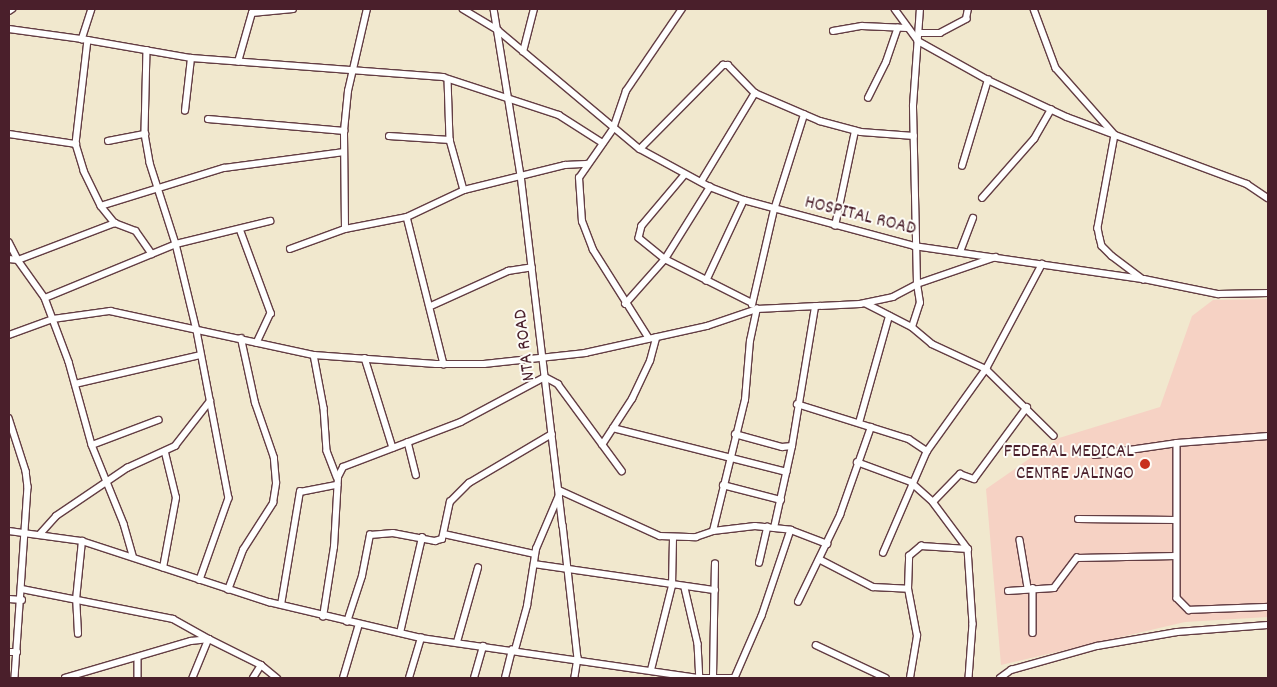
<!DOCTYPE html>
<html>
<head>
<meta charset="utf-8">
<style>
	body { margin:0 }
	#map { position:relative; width:1277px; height:687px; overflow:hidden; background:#f1e8ce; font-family:Dekko,sans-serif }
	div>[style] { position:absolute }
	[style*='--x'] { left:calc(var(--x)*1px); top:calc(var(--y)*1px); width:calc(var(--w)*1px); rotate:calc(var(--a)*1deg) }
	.built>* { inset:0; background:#f6d2c4 }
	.roads { filter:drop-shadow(1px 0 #633d43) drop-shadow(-1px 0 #633d43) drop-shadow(0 1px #633d43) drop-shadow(0 -1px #633d43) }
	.minor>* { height:5.5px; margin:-2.75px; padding:0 2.75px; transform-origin:2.75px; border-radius:2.75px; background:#fff }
	.dots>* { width:14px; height:14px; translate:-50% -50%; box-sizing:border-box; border:2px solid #fdfcf7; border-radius:50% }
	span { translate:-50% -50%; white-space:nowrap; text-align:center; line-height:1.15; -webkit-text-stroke:4px #fdfcf7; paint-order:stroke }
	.street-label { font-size:19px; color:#4a1f2b }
	.poi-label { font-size:19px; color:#4a1f2b }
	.right { translate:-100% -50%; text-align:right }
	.frame { position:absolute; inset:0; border:10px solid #4a1f2b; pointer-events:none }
</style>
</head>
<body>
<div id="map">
	<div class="built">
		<div style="clip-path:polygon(1268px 299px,1268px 617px,1185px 622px,1001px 665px,986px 489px,1059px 438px,1160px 407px,1192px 316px,1213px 300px)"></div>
	</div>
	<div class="roads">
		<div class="minor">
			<div style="--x:92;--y:9;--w:32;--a:108"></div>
			<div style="--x:82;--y:39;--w:111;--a:9.9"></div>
			<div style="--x:191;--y:58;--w:253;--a:4.3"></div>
			<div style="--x:443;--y:77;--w:122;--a:18.1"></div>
			<div style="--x:559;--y:115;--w:52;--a:32.5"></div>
			<div style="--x:463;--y:9;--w:41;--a:31"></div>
			<div style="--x:498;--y:30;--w:185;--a:40"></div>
			<div style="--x:640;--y:149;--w:80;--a:28.5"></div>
			<div style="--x:710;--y:187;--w:36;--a:21"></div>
			<div style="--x:744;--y:200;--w:176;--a:15.1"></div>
			<div style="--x:914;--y:246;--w:232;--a:8.2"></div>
			<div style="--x:1144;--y:279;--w:76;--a:11.5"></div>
			<div style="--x:1218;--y:294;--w:50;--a:-1.1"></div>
			<div style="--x:494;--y:9;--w:168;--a:80.8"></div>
			<div style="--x:521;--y:175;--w:353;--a:83.2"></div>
			<div style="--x:563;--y:525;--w:134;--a:83.6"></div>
			<div style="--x:578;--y:658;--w:20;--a:99"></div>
			<div style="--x:895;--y:9;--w:39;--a:54"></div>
			<div style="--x:918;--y:41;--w:80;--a:29.1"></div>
			<div style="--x:988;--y:80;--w:87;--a:25.1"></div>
			<div style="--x:1067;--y:117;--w:192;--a:20.4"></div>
			<div style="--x:1247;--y:184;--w:25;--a:34"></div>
			<div style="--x:1034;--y:9;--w:63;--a:69.6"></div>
			<div style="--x:1056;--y:68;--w:89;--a:48.6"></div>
			<div style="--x:1115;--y:135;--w:95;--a:100.4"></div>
			<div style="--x:1098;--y:228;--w:10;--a:79"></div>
			<div style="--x:1100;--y:238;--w:8;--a:76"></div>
			<div style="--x:1102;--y:246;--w:14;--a:45"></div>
			<div style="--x:1112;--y:256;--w:39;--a:37"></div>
			<div style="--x:9;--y:11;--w:4;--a:-34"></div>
			<div style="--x:9;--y:29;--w:74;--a:7.8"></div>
			<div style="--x:833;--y:31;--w:29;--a:-10"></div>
			<div style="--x:862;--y:26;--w:45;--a:2.5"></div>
			<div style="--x:921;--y:33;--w:19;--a:0"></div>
			<div style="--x:940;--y:33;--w:30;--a:-28"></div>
			<div style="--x:966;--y:19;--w:10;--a:-79"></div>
			<div style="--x:88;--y:40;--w:105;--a:96.6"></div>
			<div style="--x:76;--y:144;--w:28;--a:73"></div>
			<div style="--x:84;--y:171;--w:39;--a:64"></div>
			<div style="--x:101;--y:206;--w:22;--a:51"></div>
			<div style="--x:115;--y:223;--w:22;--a:21"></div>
			<div style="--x:136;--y:231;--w:28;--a:55"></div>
			<div style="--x:147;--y:50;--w:84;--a:91.4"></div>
			<div style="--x:145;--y:134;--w:29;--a:80"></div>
			<div style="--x:150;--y:163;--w:85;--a:72.2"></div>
			<div style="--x:176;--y:244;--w:89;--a:76.4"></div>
			<div style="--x:197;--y:331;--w:170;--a:79.2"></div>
			<div style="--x:229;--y:498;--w:87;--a:109.5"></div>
			<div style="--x:523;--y:52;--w:44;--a:-75.7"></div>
			<div style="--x:238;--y:62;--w:51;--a:-74.1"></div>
			<div style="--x:252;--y:13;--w:41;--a:-5.6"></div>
			<div style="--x:448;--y:79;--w:61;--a:88.1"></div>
			<div style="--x:450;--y:140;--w:52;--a:74.4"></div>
			<div style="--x:868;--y:98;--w:40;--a:-63.4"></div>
			<div style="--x:886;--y:62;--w:36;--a:-71"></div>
			<div style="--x:185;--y:111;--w:53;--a:-83.5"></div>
			<div style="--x:208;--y:119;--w:137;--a:5"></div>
			<div style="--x:9;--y:134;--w:68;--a:8.5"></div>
			<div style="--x:389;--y:136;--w:61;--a:3.8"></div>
			<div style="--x:108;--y:141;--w:38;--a:-11"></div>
			<div style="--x:640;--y:149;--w:118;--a:-45.3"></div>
			<div style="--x:723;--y:65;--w:5;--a:0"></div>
			<div style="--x:728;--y:65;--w:39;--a:46"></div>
			<div style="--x:755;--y:93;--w:71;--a:23.3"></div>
			<div style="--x:820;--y:121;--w:42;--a:15"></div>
			<div style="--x:861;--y:132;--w:53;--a:4.3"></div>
			<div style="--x:962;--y:166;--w:90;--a:-73.2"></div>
			<div style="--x:685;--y:175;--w:67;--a:130.1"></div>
			<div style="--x:642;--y:226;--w:12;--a:104"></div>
			<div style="--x:639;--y:238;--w:33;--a:39"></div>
			<div style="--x:665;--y:259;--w:97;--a:26.8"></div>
			<div style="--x:701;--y:182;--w:104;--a:-58.8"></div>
			<div style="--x:982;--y:198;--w:79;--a:-48.6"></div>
			<div style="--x:1034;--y:139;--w:34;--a:-60"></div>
			<div style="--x:101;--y:206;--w:129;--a:-17.2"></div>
			<div style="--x:224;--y:168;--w:121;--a:-7.6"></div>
			<div style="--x:407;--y:217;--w:152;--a:75.9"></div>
			<div style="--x:835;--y:226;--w:97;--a:-78.1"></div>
			<div style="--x:240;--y:229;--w:90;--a:69.7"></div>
			<div style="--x:271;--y:313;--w:33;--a:115"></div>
			<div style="--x:345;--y:229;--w:98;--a:-90.6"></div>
			<div style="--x:344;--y:131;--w:40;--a:-84.3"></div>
			<div style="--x:348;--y:91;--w:84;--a:-77"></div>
			<div style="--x:9;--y:242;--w:20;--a:63"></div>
			<div style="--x:18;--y:260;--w:104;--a:-20.9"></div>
			<div style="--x:290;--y:249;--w:59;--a:-20"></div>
			<div style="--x:345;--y:229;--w:63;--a:-11"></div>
			<div style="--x:407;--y:217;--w:63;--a:-25.3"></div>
			<div style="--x:464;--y:190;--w:104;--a:-13.9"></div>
			<div style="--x:565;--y:165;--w:21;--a:-3"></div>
			<div style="--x:960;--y:252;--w:36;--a:-69"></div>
			<div style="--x:9;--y:259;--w:9;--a:6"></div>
			<div style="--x:18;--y:260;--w:47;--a:54.6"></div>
			<div style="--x:45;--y:298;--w:68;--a:69.4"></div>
			<div style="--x:69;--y:362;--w:86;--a:74.5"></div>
			<div style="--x:92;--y:445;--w:85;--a:67.9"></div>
			<div style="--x:124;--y:524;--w:33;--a:74"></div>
			<div style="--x:706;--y:281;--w:89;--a:-64.9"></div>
			<div style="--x:45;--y:298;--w:142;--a:-22.4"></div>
			<div style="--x:176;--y:244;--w:97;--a:-13.7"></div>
			<div style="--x:865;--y:303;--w:53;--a:27.1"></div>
			<div style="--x:912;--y:327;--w:26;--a:40"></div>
			<div style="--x:932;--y:344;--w:60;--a:24.8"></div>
			<div style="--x:986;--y:369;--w:95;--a:44.6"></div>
			<div style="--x:625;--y:304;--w:60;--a:-48.4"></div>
			<div style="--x:665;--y:259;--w:85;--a:-58"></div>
			<div style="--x:752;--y:305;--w:98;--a:-77"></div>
			<div style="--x:774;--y:210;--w:100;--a:-72.5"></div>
			<div style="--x:431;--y:306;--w:85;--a:-24.4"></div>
			<div style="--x:508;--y:271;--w:24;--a:-9"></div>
			<div style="--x:912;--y:327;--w:25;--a:-72"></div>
			<div style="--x:920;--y:303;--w:19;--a:-99"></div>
			<div style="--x:917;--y:284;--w:83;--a:-18.9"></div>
			<div style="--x:9;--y:335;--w:47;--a:-20"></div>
			<div style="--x:53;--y:319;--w:58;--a:-8"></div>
			<div style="--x:110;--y:311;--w:209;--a:12.2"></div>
			<div style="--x:314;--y:355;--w:122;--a:4.2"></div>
			<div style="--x:436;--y:364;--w:48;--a:0"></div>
			<div style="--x:484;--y:364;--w:102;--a:-6.2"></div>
			<div style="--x:585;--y:353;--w:125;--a:-12.5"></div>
			<div style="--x:707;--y:326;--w:53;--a:-18.8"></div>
			<div style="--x:757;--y:309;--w:103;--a:-2.8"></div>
			<div style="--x:860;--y:304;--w:34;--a:-12"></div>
			<div style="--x:893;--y:297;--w:27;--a:-28"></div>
			<div style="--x:917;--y:284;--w:178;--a:-91.3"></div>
			<div style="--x:913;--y:106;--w:97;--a:-85.9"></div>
			<div style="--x:649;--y:339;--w:105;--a:-122.2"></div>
			<div style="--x:593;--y:250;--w:30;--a:-111"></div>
			<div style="--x:582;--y:222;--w:44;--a:-93.9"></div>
			<div style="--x:579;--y:178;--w:60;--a:-55.2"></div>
			<div style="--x:613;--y:129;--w:40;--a:-71.1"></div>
			<div style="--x:626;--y:91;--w:99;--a:-55.7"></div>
			<div style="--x:314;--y:355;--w:54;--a:79.3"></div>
			<div style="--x:324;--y:408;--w:43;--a:86"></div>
			<div style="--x:327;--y:451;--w:28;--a:69"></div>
			<div style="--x:365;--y:358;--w:94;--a:72.7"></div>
			<div style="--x:75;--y:384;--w:129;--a:-13"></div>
			<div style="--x:797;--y:404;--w:117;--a:17.4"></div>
			<div style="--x:909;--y:439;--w:22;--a:34"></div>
			<div style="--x:9;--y:418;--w:56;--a:72.2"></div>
			<div style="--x:26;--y:471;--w:16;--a:83"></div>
			<div style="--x:28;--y:487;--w:191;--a:93.9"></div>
			<div style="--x:859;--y:423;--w:111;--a:-74.3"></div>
			<div style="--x:613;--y:428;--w:179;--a:14.2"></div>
			<div style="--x:735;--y:434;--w:49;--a:15.5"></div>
			<div style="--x:782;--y:447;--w:10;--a:-6"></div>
			<div style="--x:408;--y:442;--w:34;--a:76"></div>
			<div style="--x:1177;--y:443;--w:155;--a:90"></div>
			<div style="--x:1177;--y:598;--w:17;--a:45"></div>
			<div style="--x:1189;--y:610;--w:79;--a:-2.2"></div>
			<div style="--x:92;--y:445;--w:71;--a:-20.7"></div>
			<div style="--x:602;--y:445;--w:55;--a:-56.9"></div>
			<div style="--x:632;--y:399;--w:42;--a:-64.7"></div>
			<div style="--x:650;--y:361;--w:24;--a:-75"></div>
			<div style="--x:1095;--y:455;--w:83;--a:-8.3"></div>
			<div style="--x:1177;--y:443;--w:91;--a:-4.4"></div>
			<div style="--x:857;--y:462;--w:58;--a:20.3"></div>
			<div style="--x:911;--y:482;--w:30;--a:42"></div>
			<div style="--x:933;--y:502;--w:59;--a:53.3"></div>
			<div style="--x:968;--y:549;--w:75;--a:86.2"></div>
			<div style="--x:973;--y:624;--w:54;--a:94.2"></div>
			<div style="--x:723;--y:485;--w:60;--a:14.5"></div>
			<div style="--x:559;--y:490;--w:111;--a:24.5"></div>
			<div style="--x:660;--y:536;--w:36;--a:2"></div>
			<div style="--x:696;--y:537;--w:18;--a:-19"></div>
			<div style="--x:713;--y:531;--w:42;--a:-6.8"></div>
			<div style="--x:755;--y:526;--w:36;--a:6"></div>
			<div style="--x:791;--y:530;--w:91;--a:108.6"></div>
			<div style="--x:762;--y:616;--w:68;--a:113.5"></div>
			<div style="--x:933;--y:502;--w:39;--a:-46"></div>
			<div style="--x:960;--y:474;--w:15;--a:20"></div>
			<div style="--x:974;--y:479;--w:89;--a:-53.6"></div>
			<div style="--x:1078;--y:519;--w:98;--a:0.6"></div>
			<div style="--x:774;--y:528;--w:84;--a:-77.6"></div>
			<div style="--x:792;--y:446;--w:141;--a:-80.6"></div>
			<div style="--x:791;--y:530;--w:39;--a:21"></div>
			<div style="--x:9;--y:531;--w:74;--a:7.8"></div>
			<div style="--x:82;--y:541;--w:197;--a:18.1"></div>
			<div style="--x:269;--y:602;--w:156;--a:13.3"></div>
			<div style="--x:421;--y:638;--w:282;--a:8.2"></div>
			<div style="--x:700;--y:678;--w:33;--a:0"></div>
			<div style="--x:713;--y:531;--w:135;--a:-76.3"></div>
			<div style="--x:745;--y:400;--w:59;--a:-85.2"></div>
			<div style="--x:750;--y:341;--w:33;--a:-78"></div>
			<div style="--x:40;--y:534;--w:24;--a:-48"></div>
			<div style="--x:56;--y:516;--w:86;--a:-34.1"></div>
			<div style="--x:127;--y:468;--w:53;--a:-24.6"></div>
			<div style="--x:175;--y:446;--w:57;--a:-52.1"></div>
			<div style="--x:444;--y:534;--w:93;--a:12.4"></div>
			<div style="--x:1020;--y:540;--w:49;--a:80.5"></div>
			<div style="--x:883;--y:553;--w:111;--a:-66.7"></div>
			<div style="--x:927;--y:451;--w:101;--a:-54.3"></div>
			<div style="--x:986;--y:369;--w:119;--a:-61.9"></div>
			<div style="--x:819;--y:559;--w:61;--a:27.4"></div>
			<div style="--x:873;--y:587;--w:35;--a:3"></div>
			<div style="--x:759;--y:563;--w:37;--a:-77"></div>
			<div style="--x:534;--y:564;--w:183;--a:8.2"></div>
			<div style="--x:163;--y:568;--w:71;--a:-79.5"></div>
			<div style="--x:176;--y:498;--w:46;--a:-103.7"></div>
			<div style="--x:685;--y:588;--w:57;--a:76.9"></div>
			<div style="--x:698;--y:644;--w:34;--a:87"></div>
			<div style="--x:1033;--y:588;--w:45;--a:90"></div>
			<div style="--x:22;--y:589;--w:154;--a:11.2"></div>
			<div style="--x:173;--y:619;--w:41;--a:29.1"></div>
			<div style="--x:209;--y:639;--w:42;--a:112.3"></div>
			<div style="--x:228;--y:590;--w:43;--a:-69.4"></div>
			<div style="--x:243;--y:550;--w:56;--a:-57.4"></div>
			<div style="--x:273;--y:503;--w:20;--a:-81"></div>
			<div style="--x:276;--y:483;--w:25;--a:-95"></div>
			<div style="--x:274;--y:458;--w:58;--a:-109.1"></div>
			<div style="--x:255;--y:403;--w:66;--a:-102.3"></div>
			<div style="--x:1008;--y:591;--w:46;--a:-3.7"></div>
			<div style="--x:1054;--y:588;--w:38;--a:-53"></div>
			<div style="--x:1077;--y:558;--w:99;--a:-1.2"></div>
			<div style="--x:9;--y:599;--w:13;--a:4"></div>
			<div style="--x:798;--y:602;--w:97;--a:-64.2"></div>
			<div style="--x:840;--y:515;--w:93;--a:-70.6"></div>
			<div style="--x:281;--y:605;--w:115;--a:-80.5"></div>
			<div style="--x:300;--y:492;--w:38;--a:-11"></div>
			<div style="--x:323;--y:617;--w:71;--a:-81.1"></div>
			<div style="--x:334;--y:547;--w:70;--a:-86.7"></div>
			<div style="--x:338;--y:477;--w:11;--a:-63"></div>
			<div style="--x:343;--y:467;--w:126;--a:-20.9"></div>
			<div style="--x:461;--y:422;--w:95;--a:-28.2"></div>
			<div style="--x:545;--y:377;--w:15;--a:28"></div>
			<div style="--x:558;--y:384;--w:108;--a:53.7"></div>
			<div style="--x:347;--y:622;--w:48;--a:-71.9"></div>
			<div style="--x:362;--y:576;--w:42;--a:-79"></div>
			<div style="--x:370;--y:535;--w:23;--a:-5"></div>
			<div style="--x:393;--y:533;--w:43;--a:10.8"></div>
			<div style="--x:435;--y:541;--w:7;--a:-16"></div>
			<div style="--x:442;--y:539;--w:38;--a:-78"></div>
			<div style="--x:450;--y:502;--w:27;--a:-45"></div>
			<div style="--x:469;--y:483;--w:96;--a:-30.6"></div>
			<div style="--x:400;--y:633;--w:98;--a:-77"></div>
			<div style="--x:78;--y:634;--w:34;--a:-93"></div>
			<div style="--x:76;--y:600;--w:59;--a:-84.2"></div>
			<div style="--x:457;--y:642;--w:77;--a:-74.2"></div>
			<div style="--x:816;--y:645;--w:77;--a:25.2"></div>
			<div style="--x:515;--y:650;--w:46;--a:-74.7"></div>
			<div style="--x:527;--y:606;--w:58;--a:-81"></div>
			<div style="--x:536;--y:549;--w:59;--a:-66.9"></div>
			<div style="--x:9;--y:652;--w:8;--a:0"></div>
			<div style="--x:138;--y:659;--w:19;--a:90"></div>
			<div style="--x:651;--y:670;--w:87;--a:-76"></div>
			<div style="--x:672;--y:586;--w:48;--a:-88.8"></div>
			<div style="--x:713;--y:677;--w:113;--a:-89"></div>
			<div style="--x:65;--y:678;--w:131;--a:-16.4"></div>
			<div style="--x:191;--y:641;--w:18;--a:-6"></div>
			<div style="--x:209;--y:639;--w:58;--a:26.6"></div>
			<div style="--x:261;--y:665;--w:21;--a:39"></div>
			<div style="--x:253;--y:678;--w:15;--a:-58"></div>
			<div style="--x:343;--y:678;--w:56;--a:-73.5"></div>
			<div style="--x:409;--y:678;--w:42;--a:-73.3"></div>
			<div style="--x:474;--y:678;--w:33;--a:-74"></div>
			<div style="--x:505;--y:678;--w:29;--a:-76"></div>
			<div style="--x:910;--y:678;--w:43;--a:-80.5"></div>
			<div style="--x:917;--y:636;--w:48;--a:-100.8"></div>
			<div style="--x:908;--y:589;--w:33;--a:-88"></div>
			<div style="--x:909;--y:556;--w:16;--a:-40"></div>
			<div style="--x:921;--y:546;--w:47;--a:3.7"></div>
			<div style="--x:1000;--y:678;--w:14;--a:-36"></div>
			<div style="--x:1011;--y:670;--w:89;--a:-15.6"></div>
			<div style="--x:1097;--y:646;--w:81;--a:-9.9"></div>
			<div style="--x:1177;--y:632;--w:91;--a:-4.4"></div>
		</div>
	</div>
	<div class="dots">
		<div style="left:1145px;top:464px;background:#c8321e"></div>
	</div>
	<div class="street-label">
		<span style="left:860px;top:217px;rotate:14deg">HOSPITAL ROAD</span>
		<span style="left:526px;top:345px;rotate:-97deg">NTA ROAD</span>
	</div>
	<div class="poi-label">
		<span class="right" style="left:1134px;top:464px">FEDERAL MEDICAL<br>CENTRE JALINGO</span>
	</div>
	<div class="frame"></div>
</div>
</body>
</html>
